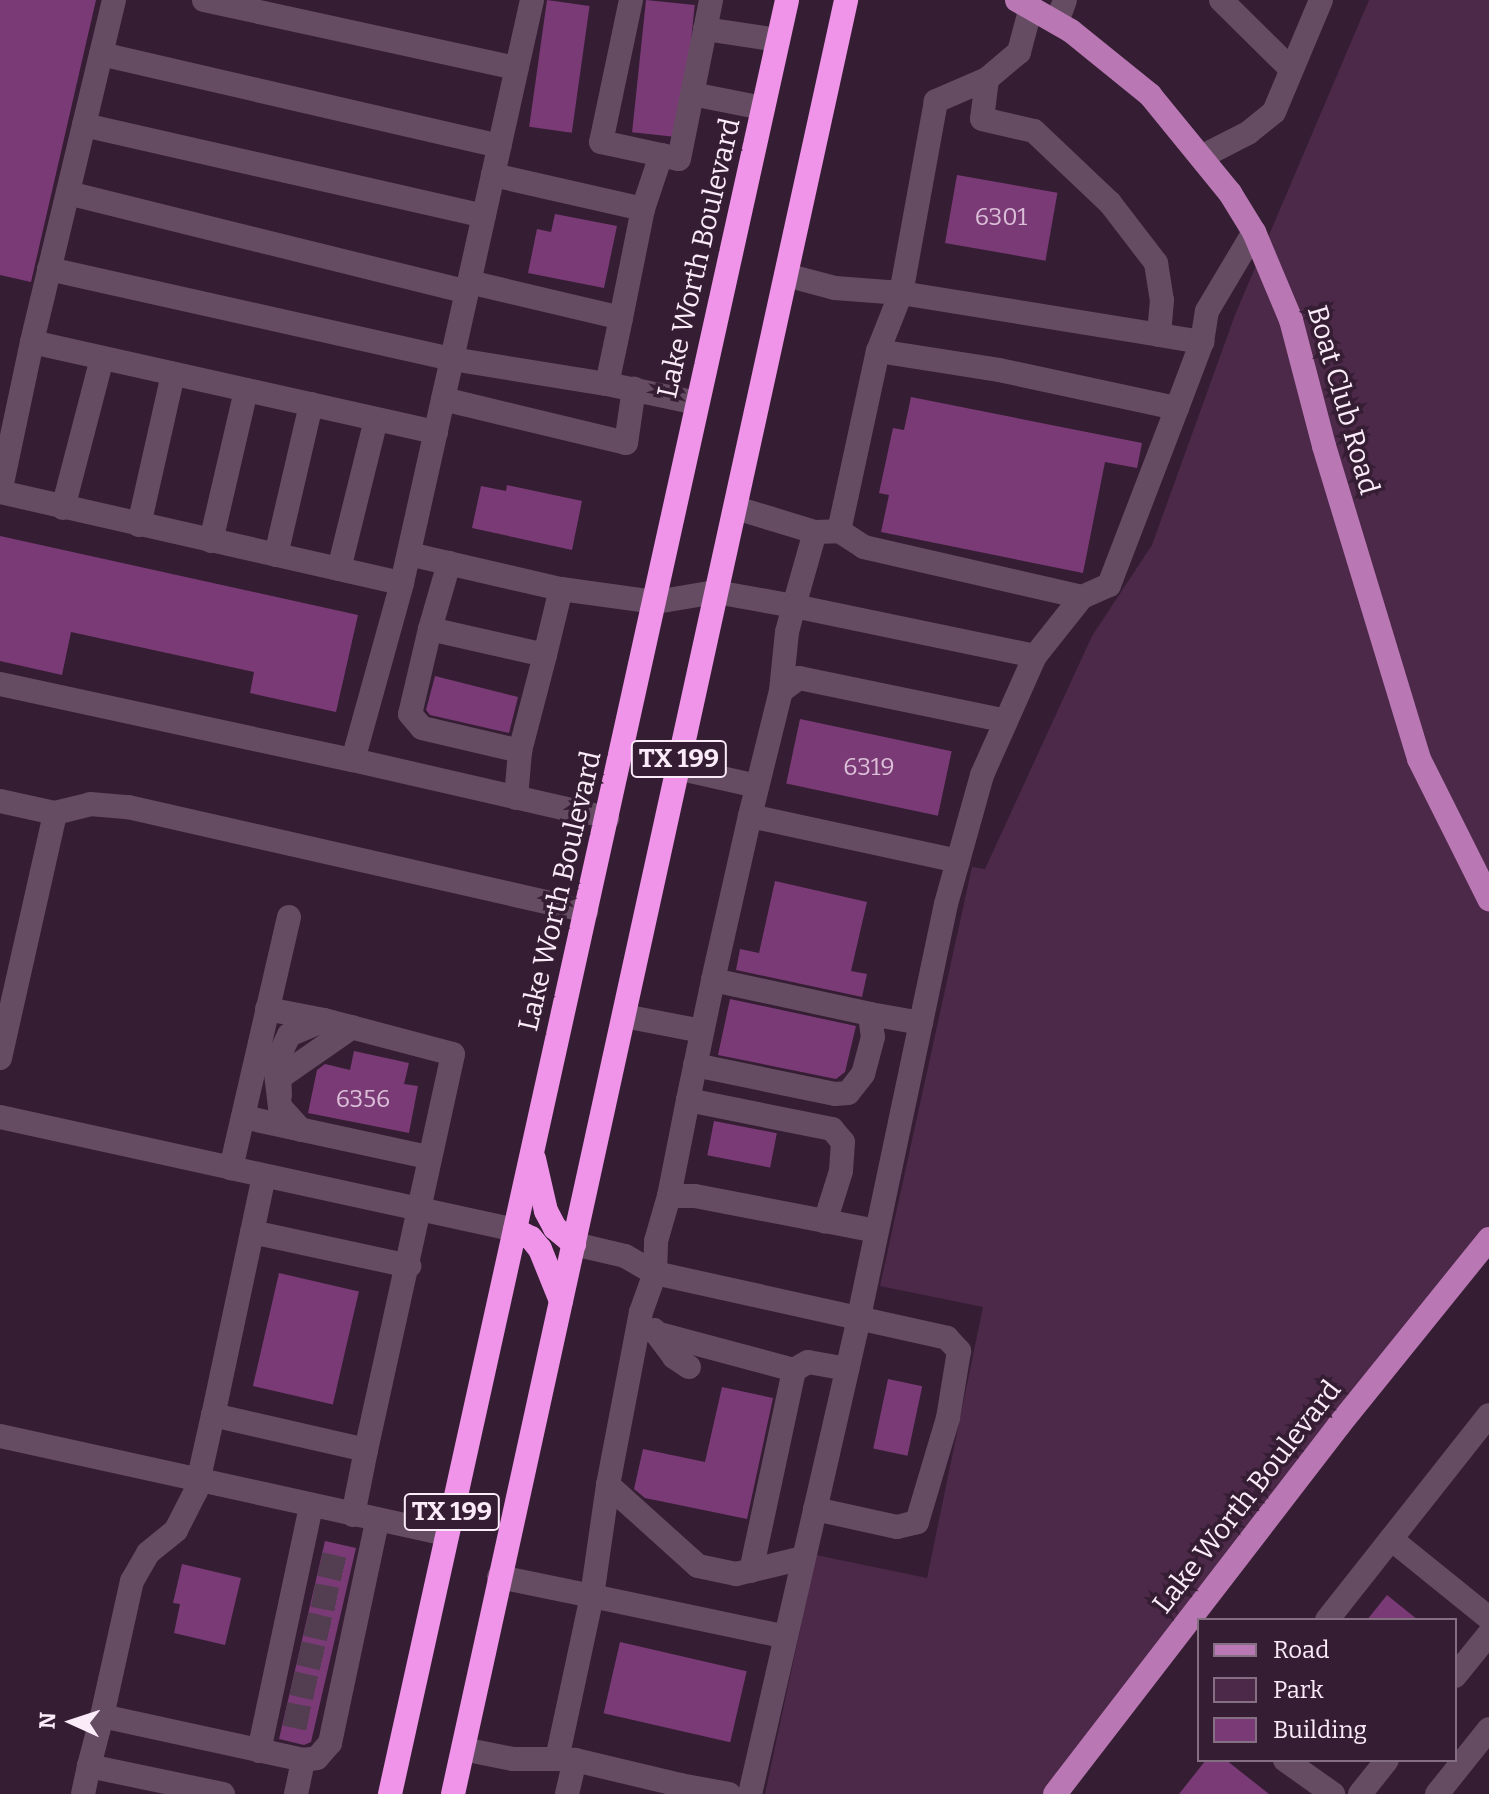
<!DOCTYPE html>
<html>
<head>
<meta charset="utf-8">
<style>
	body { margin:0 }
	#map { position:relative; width:1489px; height:1794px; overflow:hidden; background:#351e33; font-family:Bitter,serif }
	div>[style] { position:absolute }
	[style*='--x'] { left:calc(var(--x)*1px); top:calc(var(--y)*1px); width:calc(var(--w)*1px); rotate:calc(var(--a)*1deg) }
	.green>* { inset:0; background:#4c2849 }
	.building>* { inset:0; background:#7a3a76; transform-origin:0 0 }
	.minor-tunnel>* { height:24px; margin-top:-12px; transform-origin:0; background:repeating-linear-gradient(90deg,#533d51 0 24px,transparent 0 36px) }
	.minor>* { height:24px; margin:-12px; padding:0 12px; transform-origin:12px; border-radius:12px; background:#664c63 }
	.major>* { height:24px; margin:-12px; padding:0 12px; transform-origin:12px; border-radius:12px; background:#b977b3 }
	.highway>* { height:24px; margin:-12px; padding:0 12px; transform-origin:12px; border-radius:12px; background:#f094e9 }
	span { translate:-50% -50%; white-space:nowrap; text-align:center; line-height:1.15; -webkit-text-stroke:7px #351e33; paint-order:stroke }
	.number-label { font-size:24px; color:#dbbfd8 }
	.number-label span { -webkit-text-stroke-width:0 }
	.shield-label span { padding:2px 6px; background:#351e33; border:2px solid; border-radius:6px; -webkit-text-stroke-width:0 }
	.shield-label { font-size:26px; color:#fbebf9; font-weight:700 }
	.street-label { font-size:28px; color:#fbebf9 }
	.legend { position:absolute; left:1197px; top:1618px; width:260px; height:144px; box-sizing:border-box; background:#351e33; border:2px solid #847082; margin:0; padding:10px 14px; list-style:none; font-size:24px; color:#fbebf9 }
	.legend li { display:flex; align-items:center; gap:16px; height:40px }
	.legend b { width:40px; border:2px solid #847082 }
	.north { position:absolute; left:32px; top:1682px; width:80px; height:80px; -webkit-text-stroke:6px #351e33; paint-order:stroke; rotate:273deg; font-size:22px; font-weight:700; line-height:32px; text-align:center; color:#fbebf9 }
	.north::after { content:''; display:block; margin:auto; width:28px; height:36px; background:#fbebf9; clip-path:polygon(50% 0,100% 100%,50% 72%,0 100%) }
</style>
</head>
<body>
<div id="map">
	<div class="green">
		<div style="clip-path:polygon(1369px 0,1489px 0,1489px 1234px,1066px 1794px,765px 1794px,816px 1555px,927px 1578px,983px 1307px,880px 1286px,972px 867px,985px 869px,1092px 636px,1152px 545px,1235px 315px)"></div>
	</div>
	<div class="building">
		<div style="clip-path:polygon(0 0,96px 0,31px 282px,0 275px)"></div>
		<div style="left:547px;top:0;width:43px;height:128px;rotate:8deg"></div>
		<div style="left:646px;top:0;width:49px;height:133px;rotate:6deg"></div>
		<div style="left:957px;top:175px;width:102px;height:69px;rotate:10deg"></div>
		<div style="clip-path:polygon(555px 214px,617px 226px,604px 288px,528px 273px,537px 229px,551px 232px)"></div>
		<div style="clip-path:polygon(911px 397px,1142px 443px,1137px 468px,1105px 462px,1083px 573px,881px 532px,889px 495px,879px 493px,893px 428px,904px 430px)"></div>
		<div style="clip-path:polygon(507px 485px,582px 501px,572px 550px,472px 528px,481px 486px,506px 491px)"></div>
		<div style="clip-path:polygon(0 536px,358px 615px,336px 712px,250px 693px,254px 672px,71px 632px,62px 675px,0 661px)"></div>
		<div style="clip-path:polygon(435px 676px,518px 697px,509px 733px,430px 715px,426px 710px)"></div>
		<div style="left:800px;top:719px;width:155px;height:66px;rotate:12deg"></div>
		<div style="clip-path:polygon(775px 881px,867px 902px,851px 971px,867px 974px,862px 997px,736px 970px,740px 949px,759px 953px)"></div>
		<div style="clip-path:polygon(730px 999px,856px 1026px,845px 1072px,836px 1079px,718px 1055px)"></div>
		<div style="clip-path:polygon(354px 1051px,409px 1063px,404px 1084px,418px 1086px,409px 1133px,308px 1113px,317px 1070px,325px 1064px,350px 1070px)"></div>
		<div style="left:714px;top:1121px;width:64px;height:35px;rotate:11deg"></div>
		<div style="left:279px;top:1273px;width:82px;height:116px;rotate:13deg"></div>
		<div style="left:888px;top:1379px;width:35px;height:71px;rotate:12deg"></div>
		<div style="clip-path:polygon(722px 1387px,773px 1398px,747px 1519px,645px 1498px,634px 1489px,643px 1449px,705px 1462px)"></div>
		<div style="clip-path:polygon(325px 1541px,356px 1548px,311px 1742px,304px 1745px,279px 1739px)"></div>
		<div style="clip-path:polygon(182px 1564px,241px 1578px,225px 1645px,174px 1633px,180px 1604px,173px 1603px)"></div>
		<div style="clip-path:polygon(1387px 1595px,1418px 1620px,1367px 1620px)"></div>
		<div style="left:620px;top:1642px;width:130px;height:73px;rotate:13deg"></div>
		<div style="clip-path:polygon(1206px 1760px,1226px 1760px,1269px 1794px,1179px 1794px)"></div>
	</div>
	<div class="minor-tunnel">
		<div style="--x:320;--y:1564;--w:32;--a:13"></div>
		<div style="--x:313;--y:1595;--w:32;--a:11"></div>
		<div style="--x:306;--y:1624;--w:32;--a:13"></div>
		<div style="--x:299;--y:1653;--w:32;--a:13"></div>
		<div style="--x:292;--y:1683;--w:32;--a:13"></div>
		<div style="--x:285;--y:1714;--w:32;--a:11"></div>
	</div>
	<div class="minor">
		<div style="--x:114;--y:0;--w:352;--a:103.5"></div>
		<div style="--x:32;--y:342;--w:153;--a:102"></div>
		<div style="--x:0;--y:492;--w:412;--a:12.8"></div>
		<div style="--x:402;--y:583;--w:597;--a:-77.43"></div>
		<div style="--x:204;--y:0;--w:320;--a:12.3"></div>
		<div style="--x:631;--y:0;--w:145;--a:101.9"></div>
		<div style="--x:601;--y:142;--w:61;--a:12.2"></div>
		<div style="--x:661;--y:155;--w:57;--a:108.4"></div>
		<div style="--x:1221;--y:0;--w:98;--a:44.6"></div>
		<div style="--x:1031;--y:7;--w:47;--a:104.9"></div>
		<div style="--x:1019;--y:52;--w:42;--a:139.8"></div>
		<div style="--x:987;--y:79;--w:40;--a:97.1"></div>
		<div style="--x:982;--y:119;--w:53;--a:13"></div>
		<div style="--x:1034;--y:131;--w:105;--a:43.5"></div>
		<div style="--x:1110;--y:203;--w:76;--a:52.5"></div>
		<div style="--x:1156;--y:263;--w:37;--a:81"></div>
		<div style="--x:1162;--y:300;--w:35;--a:95"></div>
		<div style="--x:1159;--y:335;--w:44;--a:9.2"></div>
		<div style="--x:1202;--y:342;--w:31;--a:-81"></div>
		<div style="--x:1207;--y:311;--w:92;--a:-59.3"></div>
		<div style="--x:1057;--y:22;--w:23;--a:-70"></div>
		<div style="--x:705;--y:29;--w:74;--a:8.6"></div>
		<div style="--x:101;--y:54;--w:409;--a:13"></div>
		<div style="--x:987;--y:79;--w:56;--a:156.7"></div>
		<div style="--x:936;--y:101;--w:195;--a:100.3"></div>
		<div style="--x:901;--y:293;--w:261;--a:9.2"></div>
		<div style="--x:692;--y:94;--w:72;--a:11.2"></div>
		<div style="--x:84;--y:125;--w:410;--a:12.8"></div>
		<div style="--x:661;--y:155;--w:18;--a:13"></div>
		<div style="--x:679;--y:159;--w:162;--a:-78.6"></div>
		<div style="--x:1201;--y:157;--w:53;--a:-27.1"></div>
		<div style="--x:1248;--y:133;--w:33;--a:-39"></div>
		<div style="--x:1274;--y:112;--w:121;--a:-67.2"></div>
		<div style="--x:68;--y:193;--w:411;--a:13.9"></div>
		<div style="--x:49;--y:269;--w:413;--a:12.6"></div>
		<div style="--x:452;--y:359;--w:157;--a:9.2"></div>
		<div style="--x:607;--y:384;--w:92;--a:11.9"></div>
		<div style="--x:786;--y:275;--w:51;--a:14.9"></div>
		<div style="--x:835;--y:288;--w:66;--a:4.3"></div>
		<div style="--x:901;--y:293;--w:62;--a:111.6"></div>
		<div style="--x:469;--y:282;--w:156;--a:13.3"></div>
		<div style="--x:621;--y:318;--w:111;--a:-78.6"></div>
		<div style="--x:643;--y:209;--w:154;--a:-167.2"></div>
		<div style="--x:32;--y:342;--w:414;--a:12.6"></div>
		<div style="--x:607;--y:384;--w:67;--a:-78"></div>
		<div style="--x:443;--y:399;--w:188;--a:13.5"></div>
		<div style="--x:626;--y:443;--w:55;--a:-81.6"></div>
		<div style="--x:1177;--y:408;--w:190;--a:111"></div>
		<div style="--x:1109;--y:585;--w:30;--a:156"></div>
		<div style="--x:1082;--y:597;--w:224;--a:-167.1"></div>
		<div style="--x:864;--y:547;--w:30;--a:-147"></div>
		<div style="--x:839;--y:531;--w:184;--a:-77.8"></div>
		<div style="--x:878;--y:351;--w:122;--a:8.9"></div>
		<div style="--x:999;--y:370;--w:182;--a:12.1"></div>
		<div style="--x:1177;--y:408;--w:71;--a:-69.3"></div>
		<div style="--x:63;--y:508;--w:155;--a:-75.4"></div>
		<div style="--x:736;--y:508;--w:83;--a:16.9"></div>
		<div style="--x:139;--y:525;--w:155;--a:-77.3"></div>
		<div style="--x:211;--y:541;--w:155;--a:-76.9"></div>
		<div style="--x:409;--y:554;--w:156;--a:13"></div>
		<div style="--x:561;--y:589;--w:96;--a:7.8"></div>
		<div style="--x:656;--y:602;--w:61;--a:-9.5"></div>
		<div style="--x:716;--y:592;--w:79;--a:10.2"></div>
		<div style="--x:794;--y:606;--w:77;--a:-74.2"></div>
		<div style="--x:815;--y:532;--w:24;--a:-2"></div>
		<div style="--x:276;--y:555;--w:155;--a:-76.9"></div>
		<div style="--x:339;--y:569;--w:154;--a:-76.1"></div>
		<div style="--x:430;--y:629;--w:69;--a:-73.9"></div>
		<div style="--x:545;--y:655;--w:118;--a:-167.3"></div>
		<div style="--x:430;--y:629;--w:87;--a:103.2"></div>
		<div style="--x:410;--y:714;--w:18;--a:49"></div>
		<div style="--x:422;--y:728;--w:101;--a:13.2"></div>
		<div style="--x:520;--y:751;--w:99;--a:-75.4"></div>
		<div style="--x:545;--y:655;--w:68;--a:-76.4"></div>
		<div style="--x:0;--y:684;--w:361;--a:12.2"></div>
		<div style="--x:353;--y:760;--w:184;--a:-74.5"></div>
		<div style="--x:781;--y:691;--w:59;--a:-84.2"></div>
		<div style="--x:787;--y:632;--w:27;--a:-75"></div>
		<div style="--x:794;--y:606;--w:246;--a:11.7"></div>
		<div style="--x:353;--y:760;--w:261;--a:12.9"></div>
		<div style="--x:677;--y:768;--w:82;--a:12.7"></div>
		<div style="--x:516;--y:798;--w:47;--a:-85.1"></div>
		<div style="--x:0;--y:801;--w:56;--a:12.3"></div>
		<div style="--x:55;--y:813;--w:36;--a:-14"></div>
		<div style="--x:90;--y:804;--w:38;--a:5"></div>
		<div style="--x:128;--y:807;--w:470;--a:12.8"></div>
		<div style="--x:750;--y:816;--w:129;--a:-76.1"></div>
		<div style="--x:781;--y:691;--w:22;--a:-36"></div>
		<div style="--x:799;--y:678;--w:211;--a:11.7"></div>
		<div style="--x:289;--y:917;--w:258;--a:103"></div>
		<div style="--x:231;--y:1168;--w:291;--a:12.3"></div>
		<div style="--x:713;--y:980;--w:168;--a:-77.3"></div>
		<div style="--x:750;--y:816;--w:213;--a:12.2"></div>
		<div style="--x:870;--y:1014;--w:52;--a:10"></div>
		<div style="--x:624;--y:1016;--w:79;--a:10.9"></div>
		<div style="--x:0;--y:1058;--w:251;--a:-77.3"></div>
		<div style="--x:280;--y:1095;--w:17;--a:-93"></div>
		<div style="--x:279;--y:1078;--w:89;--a:-34.9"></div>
		<div style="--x:688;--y:1100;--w:123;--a:-78.2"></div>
		<div style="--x:713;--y:980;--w:161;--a:12.2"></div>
		<div style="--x:870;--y:1014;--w:23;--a:83"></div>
		<div style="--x:873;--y:1037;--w:38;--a:105"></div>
		<div style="--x:863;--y:1074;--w:24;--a:128"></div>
		<div style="--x:848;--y:1093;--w:13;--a:176"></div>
		<div style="--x:835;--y:1094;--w:143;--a:-168.3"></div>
		<div style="--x:0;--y:1117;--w:237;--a:12.4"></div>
		<div style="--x:243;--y:1117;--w:189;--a:12.2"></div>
		<div style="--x:301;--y:1130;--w:31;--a:-132"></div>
		<div style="--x:280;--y:1107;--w:42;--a:-96.8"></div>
		<div style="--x:275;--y:1065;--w:33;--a:-65"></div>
		<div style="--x:289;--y:1035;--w:38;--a:-23"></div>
		<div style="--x:264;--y:1176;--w:244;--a:102"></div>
		<div style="--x:213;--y:1415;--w:157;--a:12.9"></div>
		<div style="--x:366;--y:1450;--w:405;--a:-77.6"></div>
		<div style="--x:453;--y:1054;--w:133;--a:-165.2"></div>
		<div style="--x:324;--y:1020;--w:58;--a:-169.1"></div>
		<div style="--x:669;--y:1196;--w:98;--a:-78.8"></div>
		<div style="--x:688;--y:1100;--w:147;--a:11.4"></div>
		<div style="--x:832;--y:1129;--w:17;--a:50"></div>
		<div style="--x:843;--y:1142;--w:29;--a:94"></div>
		<div style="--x:841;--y:1171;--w:53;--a:107.4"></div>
		<div style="--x:252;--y:1232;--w:161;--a:12.2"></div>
		<div style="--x:574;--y:1244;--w:52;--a:13.2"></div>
		<div style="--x:625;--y:1256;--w:34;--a:30"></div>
		<div style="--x:655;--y:1273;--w:32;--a:-88"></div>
		<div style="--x:656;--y:1241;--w:47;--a:-73.9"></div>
		<div style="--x:669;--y:1196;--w:26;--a:0"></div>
		<div style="--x:695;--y:1196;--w:185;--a:10.9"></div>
		<div style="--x:654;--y:1330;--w:34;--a:53"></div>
		<div style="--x:674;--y:1357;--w:18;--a:34"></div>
		<div style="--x:656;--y:1333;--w:143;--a:15"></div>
		<div style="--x:794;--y:1370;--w:16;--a:-30"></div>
		<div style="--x:808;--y:1362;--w:40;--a:10"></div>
		<div style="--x:0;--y:1436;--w:458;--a:12.4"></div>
		<div style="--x:608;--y:1485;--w:121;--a:42"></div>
		<div style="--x:698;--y:1566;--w:39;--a:12"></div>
		<div style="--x:736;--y:1574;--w:69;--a:-13.4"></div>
		<div style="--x:353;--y:1515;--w:66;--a:-78.7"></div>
		<div style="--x:1391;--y:1539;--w:126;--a:38.9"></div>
		<div style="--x:751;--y:1571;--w:206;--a:-77.9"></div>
		<div style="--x:499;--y:1577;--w:95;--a:11.5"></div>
		<div style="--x:592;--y:1596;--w:112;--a:-81.8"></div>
		<div style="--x:608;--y:1485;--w:176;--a:-79.2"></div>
		<div style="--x:641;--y:1312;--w:41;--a:-70.3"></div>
		<div style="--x:655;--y:1273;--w:299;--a:12.5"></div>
		<div style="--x:947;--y:1338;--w:18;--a:47"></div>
		<div style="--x:959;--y:1351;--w:68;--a:99.3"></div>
		<div style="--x:948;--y:1418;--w:109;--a:106.6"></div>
		<div style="--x:917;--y:1522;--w:21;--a:166"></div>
		<div style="--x:897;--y:1527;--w:84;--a:-167.6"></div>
		<div style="--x:1327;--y:1620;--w:261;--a:-51.7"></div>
		<div style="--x:1455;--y:1676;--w:54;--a:-51"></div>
		<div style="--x:102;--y:1716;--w:138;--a:-77.5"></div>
		<div style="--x:132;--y:1581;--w:32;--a:-60"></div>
		<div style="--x:148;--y:1553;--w:36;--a:-39"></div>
		<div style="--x:176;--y:1530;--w:44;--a:-62.9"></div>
		<div style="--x:196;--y:1491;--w:78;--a:-77.4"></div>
		<div style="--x:463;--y:1749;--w:51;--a:11.3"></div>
		<div style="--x:513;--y:1759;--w:44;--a:0"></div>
		<div style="--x:259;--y:1751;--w:250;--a:-78"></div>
		<div style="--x:575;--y:1760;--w:18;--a:-177"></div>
		<div style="--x:557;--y:1759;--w:167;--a:-77.9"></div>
		<div style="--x:592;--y:1596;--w:198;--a:11.9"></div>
		<div style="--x:1285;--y:1760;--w:59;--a:35.3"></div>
		<div style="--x:83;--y:1794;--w:29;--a:-78"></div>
		<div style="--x:223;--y:1794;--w:137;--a:-168.2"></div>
		<div style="--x:89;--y:1766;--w:52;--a:-75.4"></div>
		<div style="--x:102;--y:1716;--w:206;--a:12.3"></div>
		<div style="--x:303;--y:1760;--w:14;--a:-8"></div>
		<div style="--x:317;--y:1758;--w:20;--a:-49"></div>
		<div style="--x:330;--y:1743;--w:227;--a:-78"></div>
		<div style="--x:296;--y:1794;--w:35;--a:-78"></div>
		<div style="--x:567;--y:1794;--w:35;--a:-77"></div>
		<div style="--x:575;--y:1760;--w:108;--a:13.4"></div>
		<div style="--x:678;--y:1794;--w:9;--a:-77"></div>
		<div style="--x:680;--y:1785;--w:50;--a:10.4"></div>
		<div style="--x:750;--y:1794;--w:494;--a:-77.1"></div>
		<div style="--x:860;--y:1312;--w:417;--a:-78.1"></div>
		<div style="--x:946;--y:904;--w:134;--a:-74.4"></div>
		<div style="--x:982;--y:775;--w:130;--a:-66"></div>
		<div style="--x:1035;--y:656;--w:75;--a:-51.5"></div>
		<div style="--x:1360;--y:1794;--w:43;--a:-51.5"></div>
		<div style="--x:1437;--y:1794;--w:83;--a:-51.3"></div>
	</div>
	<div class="major">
		<div style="--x:1017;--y:0;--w:62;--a:29.9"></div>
		<div style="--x:1071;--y:31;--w:102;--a:39"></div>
		<div style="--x:1150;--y:95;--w:127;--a:50.8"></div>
		<div style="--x:1230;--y:193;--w:46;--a:58.4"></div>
		<div style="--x:1254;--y:232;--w:95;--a:67.2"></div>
		<div style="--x:1291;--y:320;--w:130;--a:75.3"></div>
		<div style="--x:1324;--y:446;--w:327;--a:73.1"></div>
		<div style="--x:1419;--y:759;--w:157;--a:63.4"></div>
		<div style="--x:1055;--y:1794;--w:466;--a:-52.4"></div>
		<div style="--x:1339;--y:1425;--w:239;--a:-51.1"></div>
	</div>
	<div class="highway">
		<div style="--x:534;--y:1159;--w:53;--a:77"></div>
		<div style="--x:546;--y:1211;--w:19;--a:62"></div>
		<div style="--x:555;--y:1228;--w:25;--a:40"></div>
		<div style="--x:515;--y:1230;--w:18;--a:27"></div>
		<div style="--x:531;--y:1238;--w:14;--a:51"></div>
		<div style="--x:540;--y:1249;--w:56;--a:68"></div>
		<div style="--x:390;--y:1794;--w:1837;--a:-77.52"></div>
		<div style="--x:453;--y:1794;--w:1837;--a:-77.64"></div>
	</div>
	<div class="number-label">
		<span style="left:1001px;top:218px">6301</span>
		<span style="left:869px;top:768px">6319</span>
		<span style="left:363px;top:1100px">6356</span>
	</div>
	<div class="shield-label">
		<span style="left:679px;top:759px">TX 199</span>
		<span style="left:452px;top:1512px">TX 199</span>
	</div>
	<div class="street-label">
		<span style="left:699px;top:258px;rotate:-77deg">Lake Worth Boulevard</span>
		<span style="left:1343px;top:400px;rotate:74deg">Boat Club Road</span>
		<span style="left:560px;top:891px;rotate:-77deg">Lake Worth Boulevard</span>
		<span style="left:1247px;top:1497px;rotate:-52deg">Lake Worth Boulevard</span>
	</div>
	<ul class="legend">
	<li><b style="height:10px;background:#b977b3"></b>Road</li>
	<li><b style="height:22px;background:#4c2849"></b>Park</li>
	<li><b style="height:22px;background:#7a3a76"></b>Building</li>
	</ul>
	<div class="north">N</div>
</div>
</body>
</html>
